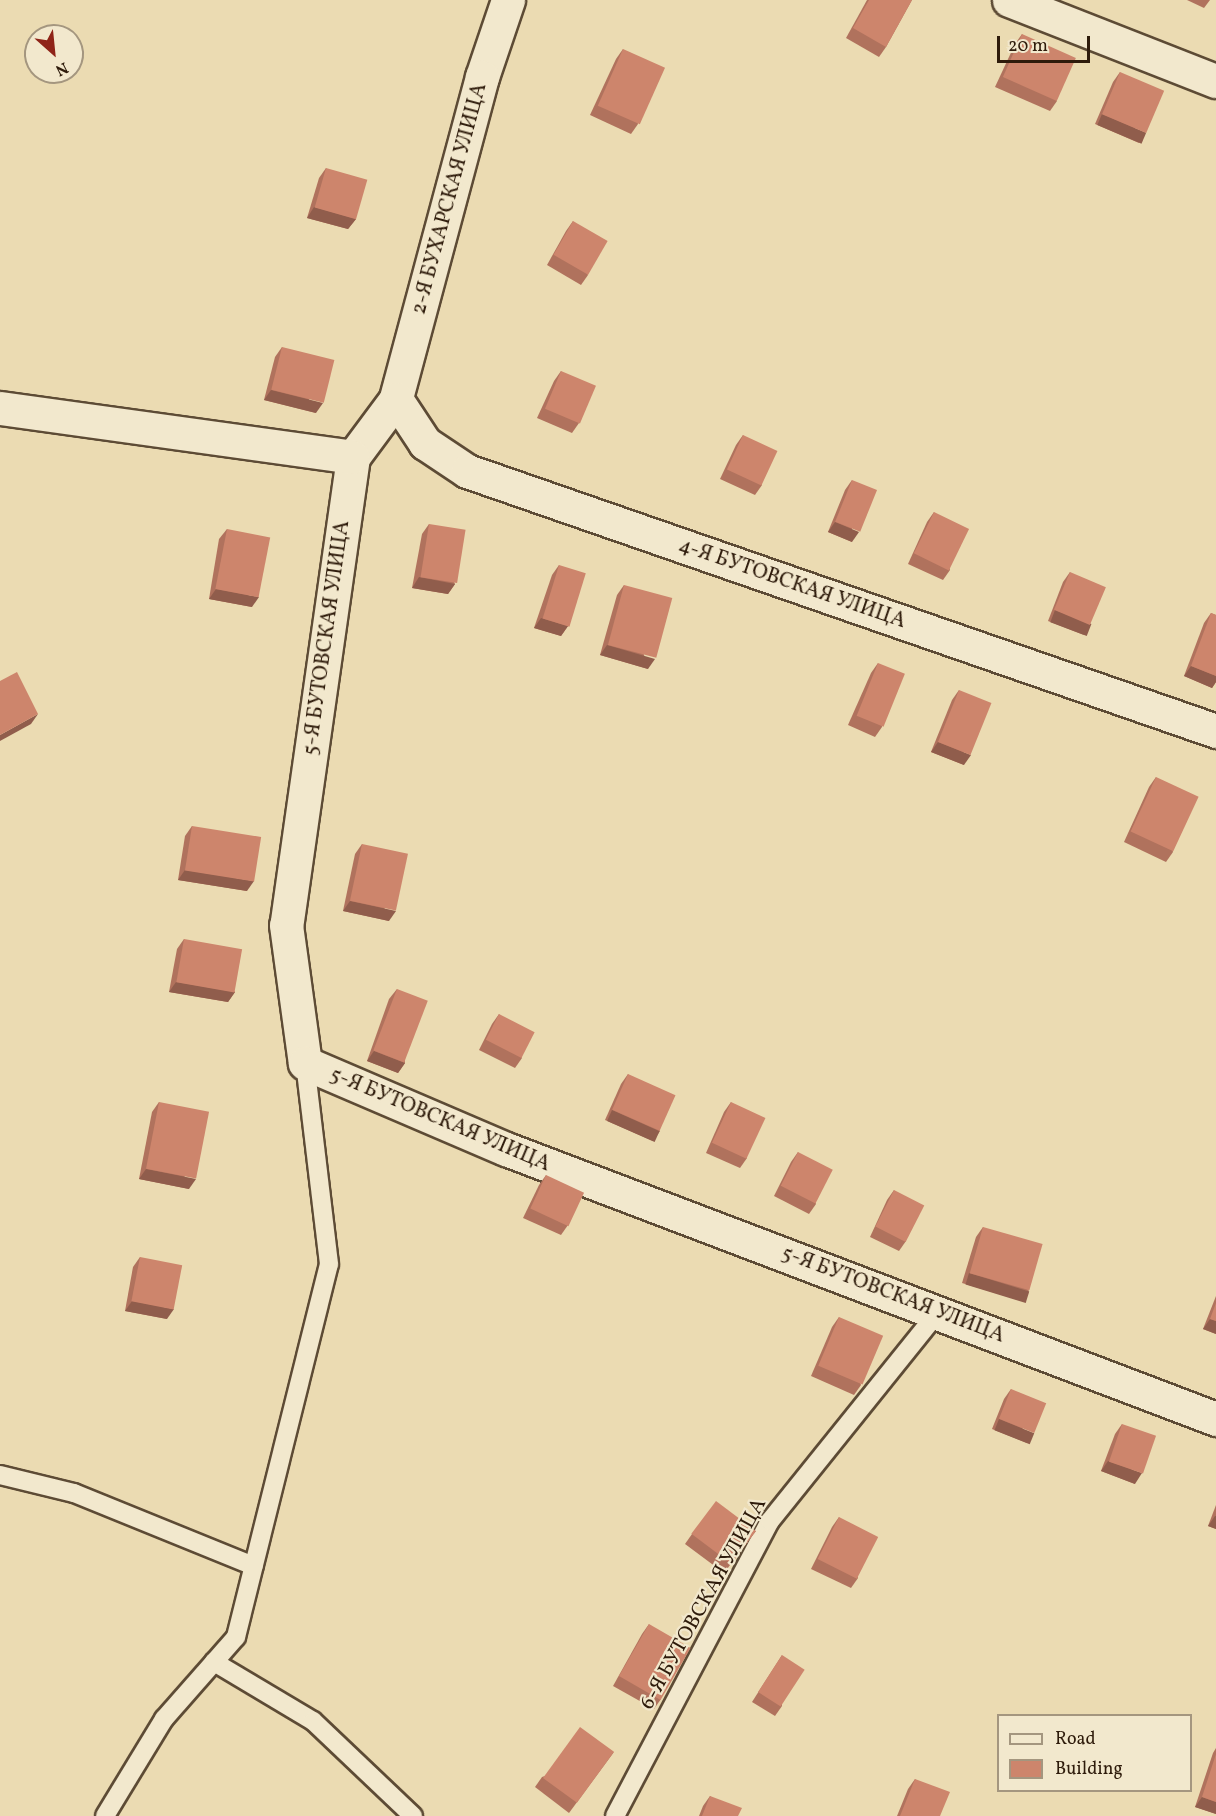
<!DOCTYPE html>
<html>
<head>
<meta charset="utf-8">
<style>
	body { margin:0 }
	#map { position:relative; width:1216px; height:1816px; overflow:hidden; background:#ebdbb2; font-family:Vollkorn,serif }
	div>[style] { position:absolute }
	[style*='--x'] { left:calc(var(--x)*1px); top:calc(var(--y)*1px); width:calc(var(--w)*1px); rotate:calc(var(--a)*1deg) }
	.roads { filter:drop-shadow(2px 0 #5d4b35) drop-shadow(-2px 0 #5d4b35) drop-shadow(0 2px #5d4b35) drop-shadow(0 -2px #5d4b35) }
	.lane>* { height:18px; margin:-9px; padding:0 9px; transform-origin:9px; border-radius:9px; background:#f2e8cd }
	.street>* { height:33px; margin:-16.5px; padding:0 16.5px; transform-origin:16.5px; border-radius:16.5px; background:#f2e8cd }
	.wall>* { inset:0; background:#b0725d }
	.shaded-wall>* { inset:0; background:#905d4c; transform-origin:0 0 }
	.building>* { inset:0; background:#cd856c; transform-origin:0 0 }
	span { translate:-50% -50%; white-space:nowrap; text-align:center; line-height:1.15; -webkit-text-stroke:4.5px #f2e8cd; paint-order:stroke }
	.street-label { font-size:21px; color:#2e1b0b }
	.legend { position:absolute; left:997px; top:1714px; width:195px; height:78px; box-sizing:border-box; background:#f2e8cd; border:2px solid #a4967f; margin:0; padding:8px 10px; list-style:none; font-size:18px; color:#2e1b0b }
	.legend li { display:flex; align-items:center; gap:12px; height:30px }
	.legend b { width:30px; border:2px solid #a4967f }
	.north { position:absolute; left:24px; top:24px; width:60px; height:60px; box-sizing:border-box; background:#f2e8cd; border:2px solid #a4967f; border-radius:50%; rotate:153deg; font-size:16px; font-weight:700; line-height:24px; text-align:center; color:#2e1b0b }
	.north::after { content:''; display:block; margin:auto; width:21px; height:27px; background:#8f2418; clip-path:polygon(50% 0,100% 100%,50% 72%,0 100%) }
	.scale { position:absolute; left:997px; top:36px; width:93px; height:27px; box-sizing:border-box; border:3px solid #2e1b0b; border-top:0; padding-left:8px; font-size:18px; line-height:21px; white-space:nowrap; color:#2e1b0b; -webkit-text-stroke:4px #f2e8cd; paint-order:stroke }
</style>
</head>
<body>
<div id="map">
	<div class="roads">
		<div class="lane">
			<div style="--x:0;--y:1475;--w:76;--a:13.7"></div>
			<div style="--x:74;--y:1493;--w:194;--a:22.1"></div>
			<div style="--x:214;--y:1662;--w:115;--a:30.8"></div>
			<div style="--x:313;--y:1721;--w:138;--a:43.5"></div>
			<div style="--x:105;--y:1816;--w:114;--a:-58.7"></div>
			<div style="--x:164;--y:1719;--w:109;--a:-48.7"></div>
			<div style="--x:236;--y:1637;--w:384;--a:-76"></div>
			<div style="--x:329;--y:1264;--w:202;--a:-96.8"></div>
			<div style="--x:615;--y:1816;--w:333;--a:-62.3"></div>
			<div style="--x:770;--y:1521;--w:268;--a:-51.2"></div>
		</div>
		<div class="street">
			<div style="--x:508;--y:0;--w:81;--a:108.7"></div>
			<div style="--x:482;--y:77;--w:333;--a:105"></div>
			<div style="--x:396;--y:399;--w:72;--a:126.6"></div>
			<div style="--x:353;--y:457;--w:473;--a:98.1"></div>
			<div style="--x:286;--y:925;--w:139;--a:82.2"></div>
			<div style="--x:305;--y:1063;--w:219;--a:23.2"></div>
			<div style="--x:506;--y:1149;--w:760;--a:20.82"></div>
			<div style="--x:1009;--y:0;--w:222;--a:21.4"></div>
			<div style="--x:396;--y:399;--w:53;--a:56.6"></div>
			<div style="--x:425;--y:443;--w:50;--a:33.7"></div>
			<div style="--x:467;--y:471;--w:793;--a:19.14"></div>
			<div style="--x:0;--y:408;--w:356;--a:7.9"></div>
		</div>
	</div>
	<div class="wall">
		<div style="clip-path:polygon(867px 0,912px 0,886px 47px,879px 57px,846px 38px)"></div>
		<div style="clip-path:polygon(1187px 0,1210px 0,1204px 8px)"></div>
		<div style="clip-path:polygon(1022px 34px,1057px 101px,1050px 111px,995px 87px,1015px 44px)"></div>
		<div style="clip-path:polygon(623px 49px,638px 124px,631px 134px,590px 115px,616px 59px)"></div>
		<div style="clip-path:polygon(1120px 72px,1139px 143px,1095px 124px,1113px 82px)"></div>
		<div style="clip-path:polygon(326px 168px,356px 219px,348px 229px,307px 218px,319px 178px)"></div>
		<div style="clip-path:polygon(573px 221px,588px 275px,581px 285px,547px 265px,566px 231px)"></div>
		<div style="clip-path:polygon(282px 347px,316px 413px,264px 400px,275px 357px)"></div>
		<div style="clip-path:polygon(561px 371px,579px 423px,572px 433px,537px 418px,554px 381px)"></div>
		<div style="clip-path:polygon(743px 435px,762px 485px,755px 495px,720px 479px,736px 445px)"></div>
		<div style="clip-path:polygon(852px 480px,852px 542px,828px 532px,845px 490px)"></div>
		<div style="clip-path:polygon(934px 512px,950px 570px,943px 580px,908px 564px,927px 522px)"></div>
		<div style="clip-path:polygon(429px 524px,455px 584px,448px 594px,412px 588px,422px 534px)"></div>
		<div style="clip-path:polygon(227px 529px,252px 607px,209px 599px,219px 539px)"></div>
		<div style="clip-path:polygon(559px 565px,568px 626px,561px 636px,534px 628px,552px 575px)"></div>
		<div style="clip-path:polygon(1070px 572px,1084px 635px,1048px 621px,1063px 582px)"></div>
		<div style="clip-path:polygon(624px 585px,648px 669px,600px 655px,617px 595px)"></div>
		<div style="clip-path:polygon(1211px 613px,1216px 615px,1216px 682px,1212px 688px,1184px 676px,1204px 623px)"></div>
		<div style="clip-path:polygon(878px 663px,882px 727px,875px 737px,848px 725px,871px 673px)"></div>
		<div style="clip-path:polygon(959px 690px,964px 765px,931px 752px,952px 700px)"></div>
		<div style="clip-path:polygon(1156px 777px,1173px 852px,1166px 862px,1124px 842px,1149px 787px)"></div>
		<div style="clip-path:polygon(192px 826px,247px 891px,178px 880px,185px 836px)"></div>
		<div style="clip-path:polygon(362px 844px,389px 921px,343px 911px,355px 854px)"></div>
		<div style="clip-path:polygon(184px 939px,235px 992px,228px 1002px,169px 992px,177px 949px)"></div>
		<div style="clip-path:polygon(397px 989px,405px 1063px,398px 1073px,367px 1061px,389px 999px)"></div>
		<div style="clip-path:polygon(499px 1014px,522px 1058px,515px 1068px,479px 1050px,492px 1024px)"></div>
		<div style="clip-path:polygon(628px 1074px,660px 1131px,653px 1141px,605px 1120px,621px 1084px)"></div>
		<div style="clip-path:polygon(159px 1102px,189px 1189px,139px 1179px,152px 1112px)"></div>
		<div style="clip-path:polygon(731px 1102px,747px 1158px,740px 1168px,706px 1153px,724px 1112px)"></div>
		<div style="clip-path:polygon(798px 1152px,816px 1204px,809px 1214px,774px 1196px,791px 1162px)"></div>
		<div style="clip-path:polygon(546px 1175px,568px 1225px,561px 1235px,523px 1218px,539px 1185px)"></div>
		<div style="clip-path:polygon(894px 1190px,906px 1241px,899px 1251px,870px 1237px,887px 1200px)"></div>
		<div style="clip-path:polygon(983px 1227px,1029px 1291px,1022px 1301px,962px 1283px,976px 1237px)"></div>
		<div style="clip-path:polygon(140px 1257px,167px 1319px,125px 1311px,133px 1267px)"></div>
		<div style="clip-path:polygon(1216px 1296px,1216px 1334px,1203px 1329px)"></div>
		<div style="clip-path:polygon(839px 1317px,861px 1385px,854px 1395px,811px 1376px,832px 1327px)"></div>
		<div style="clip-path:polygon(1011px 1389px,1027px 1443px,992px 1429px,1004px 1399px)"></div>
		<div style="clip-path:polygon(1122px 1424px,1135px 1484px,1101px 1471px,1115px 1434px)"></div>
		<div style="clip-path:polygon(1216px 1505px,1216px 1529px,1208px 1526px)"></div>
		<div style="clip-path:polygon(839px 1517px,858px 1578px,851px 1588px,811px 1569px,832px 1527px)"></div>
		<div style="clip-path:polygon(756px 1531px,724px 1573px,685px 1544px,692px 1534px)"></div>
		<div style="clip-path:polygon(649px 1624px,661px 1699px,654px 1709px,613px 1686px,642px 1634px)"></div>
		<div style="clip-path:polygon(782px 1655px,782px 1706px,775px 1716px,752px 1702px)"></div>
		<div style="clip-path:polygon(1216px 1748px,1216px 1814px,1195px 1807px,1213px 1753px)"></div>
		<div style="clip-path:polygon(614px 1752px,569px 1813px,535px 1787px,542px 1777px)"></div>
		<div style="clip-path:polygon(915px 1779px,940px 1816px,897px 1816px,908px 1789px)"></div>
		<div style="clip-path:polygon(710px 1796px,738px 1816px,699px 1816px,703px 1806px)"></div>
	</div>
	<div class="shaded-wall">
		<div style="left:1102px;top:114px;width:48px;height:12px;rotate:23deg"></div>
		<div style="clip-path:polygon(314px 207px,356px 219px,348px 229px,307px 218px)"></div>
		<div style="clip-path:polygon(271px 390px,323px 403px,316px 413px,264px 400px)"></div>
		<div style="clip-path:polygon(835px 522px,859px 532px,852px 542px,828px 532px)"></div>
		<div style="clip-path:polygon(419px 577px,455px 584px,448px 594px,412px 588px)"></div>
		<div style="clip-path:polygon(216px 589px,259px 597px,252px 607px,209px 599px)"></div>
		<div style="left:1055px;top:610px;width:39px;height:13px;rotate:21deg"></div>
		<div style="clip-path:polygon(541px 618px,568px 626px,561px 636px,534px 628px)"></div>
		<div style="clip-path:polygon(607px 645px,655px 659px,648px 669px,600px 655px)"></div>
		<div style="clip-path:polygon(1191px 666px,1216px 676px,1216px 682px,1212px 688px,1184px 676px)"></div>
		<div style="clip-path:polygon(38px 714px,31px 724px,0 741px,0 735px)"></div>
		<div style="clip-path:polygon(938px 742px,971px 755px,964px 765px,931px 752px)"></div>
		<div style="clip-path:polygon(185px 870px,254px 881px,247px 891px,178px 880px)"></div>
		<div style="clip-path:polygon(350px 901px,396px 911px,389px 921px,343px 911px)"></div>
		<div style="clip-path:polygon(176px 982px,235px 992px,228px 1002px,169px 992px)"></div>
		<div style="clip-path:polygon(374px 1051px,405px 1063px,398px 1073px,367px 1061px)"></div>
		<div style="left:612px;top:1110px;width:52px;height:12px;rotate:24deg"></div>
		<div style="clip-path:polygon(146px 1169px,196px 1179px,189px 1189px,139px 1179px)"></div>
		<div style="left:969px;top:1273px;width:63px;height:12px;rotate:17deg"></div>
		<div style="clip-path:polygon(132px 1301px,174px 1309px,167px 1319px,125px 1311px)"></div>
		<div style="clip-path:polygon(1210px 1319px,1216px 1321px,1216px 1334px,1203px 1329px)"></div>
		<div style="left:999px;top:1419px;width:38px;height:12px;rotate:22deg"></div>
		<div style="clip-path:polygon(1108px 1461px,1142px 1473px,1135px 1484px,1101px 1471px)"></div>
		<div style="clip-path:polygon(1215px 1516px,1216px 1516px,1216px 1529px,1208px 1526px)"></div>
		<div style="clip-path:polygon(1202px 1797px,1216px 1802px,1216px 1814px,1195px 1807px)"></div>
	</div>
	<div class="building">
		<div style="clip-path:polygon(869px 0,912px 0,886px 47px,853px 28px)"></div>
		<div style="left:1022px;top:34px;width:59px;height:47px;rotate:24deg"></div>
		<div style="left:623px;top:49px;width:46px;height:62px;rotate:24deg"></div>
		<div style="left:1120px;top:72px;width:48px;height:46px;rotate:23deg"></div>
		<div style="left:326px;top:168px;width:43px;height:41px;rotate:16deg"></div>
		<div style="left:573px;top:221px;width:40px;height:39px;rotate:30deg"></div>
		<div style="left:282px;top:347px;width:54px;height:44px;rotate:14deg"></div>
		<div style="left:561px;top:371px;width:38px;height:41px;rotate:23deg"></div>
		<div style="left:743px;top:435px;width:38px;height:38px;rotate:25deg"></div>
		<div style="left:852px;top:480px;width:27px;height:45px;rotate:22deg"></div>
		<div style="left:934px;top:512px;width:39px;height:46px;rotate:26deg"></div>
		<div style="left:429px;top:524px;width:37px;height:54px;rotate:9deg"></div>
		<div style="left:227px;top:529px;width:44px;height:61px;rotate:11deg"></div>
		<div style="left:559px;top:565px;width:28px;height:56px;rotate:17deg"></div>
		<div style="left:1070px;top:572px;width:39px;height:41px;rotate:23deg"></div>
		<div style="left:624px;top:585px;width:50px;height:62px;rotate:15deg"></div>
		<div style="clip-path:polygon(1211px 613px,1216px 615px,1216px 676px,1191px 666px)"></div>
		<div style="left:878px;top:663px;width:29px;height:57px;rotate:22deg"></div>
		<div style="clip-path:polygon(17px 672px,38px 714px,0 735px,0 681px)"></div>
		<div style="left:959px;top:690px;width:35px;height:56px;rotate:22deg"></div>
		<div style="left:1156px;top:777px;width:47px;height:60px;rotate:25deg"></div>
		<div style="left:192px;top:826px;width:70px;height:45px;rotate:9deg"></div>
		<div style="left:362px;top:844px;width:47px;height:58px;rotate:12deg"></div>
		<div style="left:184px;top:939px;width:59px;height:44px;rotate:10deg"></div>
		<div style="left:397px;top:989px;width:33px;height:66px;rotate:21deg"></div>
		<div style="left:499px;top:1014px;width:40px;height:29px;rotate:27deg"></div>
		<div style="left:628px;top:1074px;width:52px;height:39px;rotate:24deg"></div>
		<div style="left:159px;top:1102px;width:51px;height:68px;rotate:11deg"></div>
		<div style="left:731px;top:1102px;width:38px;height:45px;rotate:25deg"></div>
		<div style="left:798px;top:1152px;width:39px;height:38px;rotate:27deg"></div>
		<div style="left:546px;top:1175px;width:42px;height:37px;rotate:25deg"></div>
		<div style="left:894px;top:1190px;width:34px;height:41px;rotate:27deg"></div>
		<div style="left:983px;top:1227px;width:62px;height:48px;rotate:16deg"></div>
		<div style="left:140px;top:1257px;width:43px;height:45px;rotate:11deg"></div>
		<div style="clip-path:polygon(1216px 1303px,1216px 1321px,1210px 1319px)"></div>
		<div style="left:839px;top:1317px;width:48px;height:53px;rotate:23deg"></div>
		<div style="left:1011px;top:1389px;width:38px;height:32px;rotate:22deg"></div>
		<div style="left:1122px;top:1424px;width:36px;height:40px;rotate:19deg"></div>
		<div style="left:716px;top:1501px;width:50px;height:41px;rotate:37deg"></div>
		<div style="left:839px;top:1517px;width:44px;height:47px;rotate:27deg"></div>
		<div style="left:649px;top:1624px;width:48px;height:60px;rotate:30deg"></div>
		<div style="left:782px;top:1655px;width:27px;height:44px;rotate:33deg"></div>
		<div style="left:580px;top:1727px;width:42px;height:63px;rotate:36deg"></div>
		<div style="clip-path:polygon(1216px 1754px,1216px 1802px,1202px 1797px)"></div>
		<div style="clip-path:polygon(915px 1779px,950px 1792px,940px 1816px,900px 1816px)"></div>
		<div style="clip-path:polygon(710px 1796px,742px 1808px,738px 1816px,702px 1816px)"></div>
	</div>
	<div class="street-label">
		<span style="left:450px;top:199px;rotate:-75deg">2-Я БУХАРСКАЯ УЛИЦА</span>
		<span style="left:792px;top:584px;rotate:19deg">4-Я БУТОВСКАЯ УЛИЦА</span>
		<span style="left:327px;top:638px;rotate:-82deg">5-Я БУТОВСКАЯ УЛИЦА</span>
		<span style="left:440px;top:1120px;rotate:23deg">5-Я БУТОВСКАЯ УЛИЦА</span>
		<span style="left:893px;top:1295px;rotate:21deg">5-Я БУТОВСКАЯ УЛИЦА</span>
		<span style="left:704px;top:1604px;rotate:-61deg">6-Я БУТОВСКАЯ УЛИЦА</span>
	</div>
	<ul class="legend">
	<li><b style="height:8px;background:#f2e8cd"></b>Road</li>
	<li><b style="height:16px;background:#cd856c"></b>Building</li>
	</ul>
	<div class="north">N</div>
	<div class="scale">20 m</div>
</div>
</body>
</html>
